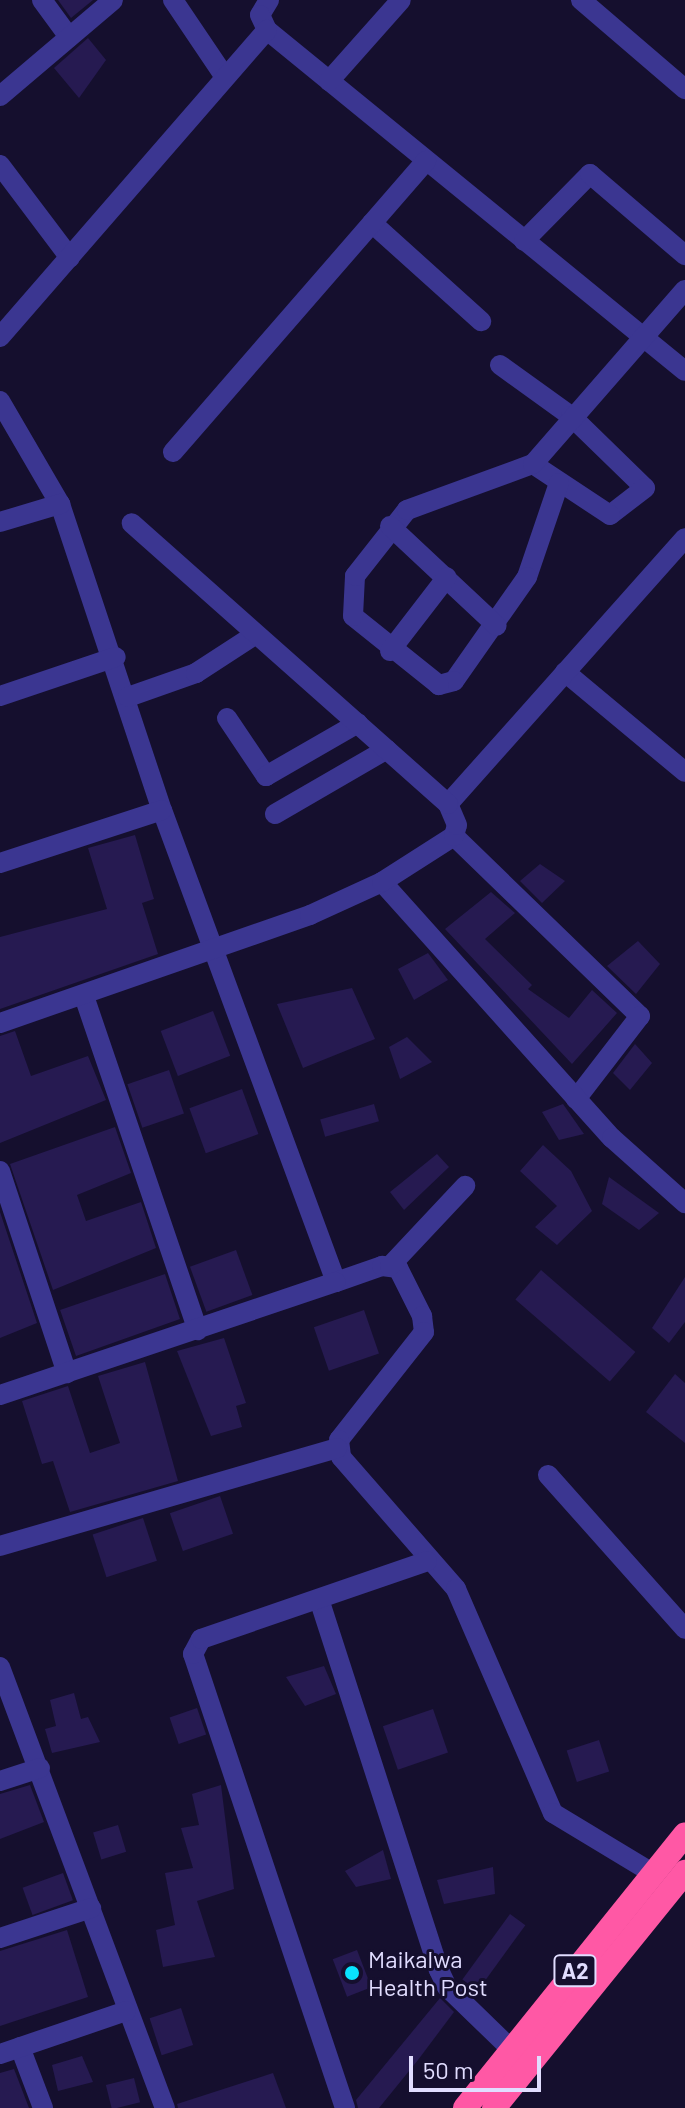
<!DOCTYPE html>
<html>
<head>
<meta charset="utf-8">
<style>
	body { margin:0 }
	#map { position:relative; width:685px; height:2108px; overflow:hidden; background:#150f2e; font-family:Barlow,sans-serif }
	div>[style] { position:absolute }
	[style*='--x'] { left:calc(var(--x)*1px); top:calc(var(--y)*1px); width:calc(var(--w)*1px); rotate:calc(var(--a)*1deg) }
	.building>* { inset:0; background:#261a51; transform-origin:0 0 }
	.minor>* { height:20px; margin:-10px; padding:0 10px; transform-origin:10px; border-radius:10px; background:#3b3691 }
	.highway>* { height:24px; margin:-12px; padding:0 12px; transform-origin:12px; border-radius:12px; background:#ff58a5 }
	.dots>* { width:22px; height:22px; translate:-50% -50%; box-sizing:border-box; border:4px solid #150f2e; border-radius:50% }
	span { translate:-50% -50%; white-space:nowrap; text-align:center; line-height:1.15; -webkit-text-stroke:6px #150f2e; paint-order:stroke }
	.shield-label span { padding:2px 6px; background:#150f2e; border:2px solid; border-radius:6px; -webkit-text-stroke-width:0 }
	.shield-label { font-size:22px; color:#e1ddff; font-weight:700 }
	.poi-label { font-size:24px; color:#e1ddff }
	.left { translate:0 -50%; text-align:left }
	.scale { position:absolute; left:409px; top:2056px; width:132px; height:36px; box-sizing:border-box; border:4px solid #e1ddff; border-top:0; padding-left:10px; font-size:24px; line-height:28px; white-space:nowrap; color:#e1ddff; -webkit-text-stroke:6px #150f2e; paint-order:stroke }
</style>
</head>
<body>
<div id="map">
	<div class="building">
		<div style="clip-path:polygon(58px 0,93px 0,71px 18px)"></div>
		<div style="clip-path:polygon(88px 38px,106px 60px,79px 98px,54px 68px)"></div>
		<div style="clip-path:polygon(135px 835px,154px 899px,142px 903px,158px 954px,0 1009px,0 937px,107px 909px,88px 848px)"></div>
		<div style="clip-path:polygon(540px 864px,565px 881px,542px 903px,520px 881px)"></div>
		<div style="clip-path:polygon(491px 892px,515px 913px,485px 939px,532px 985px,528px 989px,569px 1018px,592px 990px,617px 1013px,572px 1064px,445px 929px)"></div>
		<div style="clip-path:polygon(638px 941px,660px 964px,636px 994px,607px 966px)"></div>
		<div style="clip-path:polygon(428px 953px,448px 980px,414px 1000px,398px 969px)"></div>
		<div style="clip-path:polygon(352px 988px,375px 1039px,303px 1068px,277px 1004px)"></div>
		<div style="left:213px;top:1011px;width:48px;height:56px;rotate:69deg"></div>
		<div style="clip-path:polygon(15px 1031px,31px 1076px,88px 1056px,106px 1100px,0 1143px,0 1036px)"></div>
		<div style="clip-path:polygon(407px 1037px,432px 1062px,400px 1079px,389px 1047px)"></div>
		<div style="clip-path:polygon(635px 1044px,652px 1063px,630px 1090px,613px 1073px)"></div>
		<div style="left:169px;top:1070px;width:46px;height:44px;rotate:71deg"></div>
		<div style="left:242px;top:1089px;width:48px;height:56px;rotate:70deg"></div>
		<div style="left:374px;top:1104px;width:18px;height:56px;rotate:74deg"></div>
		<div style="clip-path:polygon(563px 1104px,584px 1134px,559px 1140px,542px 1112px)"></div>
		<div style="clip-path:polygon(115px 1127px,131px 1173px,77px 1195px,86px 1221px,141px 1202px,156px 1248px,53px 1290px,10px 1164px)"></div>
		<div style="clip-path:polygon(543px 1145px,571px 1171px,592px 1211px,557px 1245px,535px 1227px,557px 1206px,520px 1171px)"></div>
		<div style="clip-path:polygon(437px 1154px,449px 1167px,404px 1210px,390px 1192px)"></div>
		<div style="clip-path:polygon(609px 1177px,659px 1213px,639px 1230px,602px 1204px)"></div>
		<div style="clip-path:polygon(0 1212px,37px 1323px,0 1338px)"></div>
		<div style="left:236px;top:1250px;width:48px;height:49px;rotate:70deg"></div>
		<div style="left:541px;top:1270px;width:125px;height:39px;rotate:41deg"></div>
		<div style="clip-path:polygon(165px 1274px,180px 1319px,76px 1356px,57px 1301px,60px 1310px)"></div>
		<div style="clip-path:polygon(685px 1277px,685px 1322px,669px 1343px,652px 1328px)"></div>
		<div style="left:364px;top:1310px;width:46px;height:53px;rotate:71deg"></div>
		<div style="clip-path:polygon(224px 1338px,246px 1403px,236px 1406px,242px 1427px,211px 1436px,177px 1351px)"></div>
		<div style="clip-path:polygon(145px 1362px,178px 1481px,70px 1512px,53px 1461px,42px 1464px,22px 1401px,68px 1386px,90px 1453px,120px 1443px,98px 1376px)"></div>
		<div style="clip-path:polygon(675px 1374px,685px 1383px,685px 1443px,646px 1412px)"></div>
		<div style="left:220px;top:1496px;width:40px;height:53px;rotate:71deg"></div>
		<div style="left:143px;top:1518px;width:45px;height:53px;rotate:72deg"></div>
		<div style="clip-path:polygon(324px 1666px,336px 1694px,305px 1706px,286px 1677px)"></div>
		<div style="clip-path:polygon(74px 1693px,81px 1719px,88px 1717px,100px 1742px,52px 1753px,45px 1729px,56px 1726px,50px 1700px)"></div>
		<div style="left:197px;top:1708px;width:28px;height:29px;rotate:71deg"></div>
		<div style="left:433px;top:1709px;width:46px;height:53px;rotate:71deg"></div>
		<div style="left:599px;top:1740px;width:33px;height:34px;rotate:72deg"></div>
		<div style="clip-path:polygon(30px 1785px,44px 1822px,0 1839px,0 1794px)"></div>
		<div style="clip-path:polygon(221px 1785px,234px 1889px,197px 1901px,215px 1957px,163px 1967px,156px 1930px,175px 1925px,165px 1873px,193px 1868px,181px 1828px,199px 1825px,192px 1794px)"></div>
		<div style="left:118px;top:1825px;width:28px;height:26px;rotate:73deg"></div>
		<div style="clip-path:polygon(383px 1850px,391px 1879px,356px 1887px,345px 1871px)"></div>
		<div style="clip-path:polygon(493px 1867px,495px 1894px,444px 1904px,437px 1880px)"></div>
		<div style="left:63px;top:1873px;width:29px;height:43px;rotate:70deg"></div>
		<div style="left:510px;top:1914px;width:19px;height:81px;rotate:36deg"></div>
		<div style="clip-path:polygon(67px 1930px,88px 1997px,0 2026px,0 1951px)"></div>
		<div style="left:357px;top:1950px;width:40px;height:26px;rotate:69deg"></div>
		<div style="clip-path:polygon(440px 1998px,454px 2012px,418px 2060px,379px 2108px,358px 2108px,356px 2100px)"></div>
		<div style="left:181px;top:2008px;width:39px;height:33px;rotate:72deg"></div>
		<div style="clip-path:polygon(82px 2056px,93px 2082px,58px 2091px,52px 2065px)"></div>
		<div style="clip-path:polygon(14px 2069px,29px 2108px,0 2108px,0 2073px)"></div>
		<div style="clip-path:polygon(273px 2073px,286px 2108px,178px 2108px,177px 2104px)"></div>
		<div style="left:134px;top:2078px;width:25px;height:29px;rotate:76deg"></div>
	</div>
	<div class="minor">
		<div style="--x:42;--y:0;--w:46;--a:53.9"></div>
		<div style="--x:173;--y:0;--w:93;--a:56"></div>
		<div style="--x:269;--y:0;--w:17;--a:121"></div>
		<div style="--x:260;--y:15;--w:17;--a:65"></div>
		<div style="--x:267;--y:30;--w:539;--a:39.21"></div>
		<div style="--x:581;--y:0;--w:137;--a:40.6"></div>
		<div style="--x:329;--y:81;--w:108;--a:-48.4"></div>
		<div style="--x:0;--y:96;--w:148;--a:-40.3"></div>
		<div style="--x:0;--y:165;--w:116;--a:53"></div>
		<div style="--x:372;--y:223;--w:147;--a:42"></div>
		<div style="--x:524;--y:241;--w:94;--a:-45.4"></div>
		<div style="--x:590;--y:174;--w:125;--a:40.5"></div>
		<div style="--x:0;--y:337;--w:407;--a:-49"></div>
		<div style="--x:500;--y:365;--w:87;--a:35.7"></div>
		<div style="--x:571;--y:416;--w:103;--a:44.2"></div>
		<div style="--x:645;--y:488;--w:44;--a:142.4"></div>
		<div style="--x:610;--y:515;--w:92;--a:-146.5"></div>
		<div style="--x:0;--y:401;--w:119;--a:59.8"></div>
		<div style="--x:60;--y:504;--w:323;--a:71.6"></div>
		<div style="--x:162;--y:810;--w:503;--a:69.76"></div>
		<div style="--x:336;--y:1282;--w:49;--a:-19.2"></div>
		<div style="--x:382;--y:1266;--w:16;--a:7"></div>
		<div style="--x:398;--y:1268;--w:54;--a:63.4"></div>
		<div style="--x:422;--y:1316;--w:16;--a:83"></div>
		<div style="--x:424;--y:1332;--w:137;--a:128.2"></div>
		<div style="--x:339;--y:1440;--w:17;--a:83"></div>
		<div style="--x:341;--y:1457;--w:175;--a:48.9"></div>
		<div style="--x:456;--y:1589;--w:244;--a:66.6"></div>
		<div style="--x:553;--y:1813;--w:118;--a:31.1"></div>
		<div style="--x:173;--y:452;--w:386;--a:-49"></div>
		<div style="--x:559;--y:483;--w:99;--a:108.8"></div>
		<div style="--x:527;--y:577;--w:127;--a:125.1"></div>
		<div style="--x:454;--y:681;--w:16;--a:165"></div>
		<div style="--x:439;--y:685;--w:110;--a:-141.3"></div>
		<div style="--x:353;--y:616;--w:40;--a:-87.1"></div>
		<div style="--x:355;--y:576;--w:84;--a:-51.8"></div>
		<div style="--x:407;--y:510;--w:134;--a:-20.1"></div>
		<div style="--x:533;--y:464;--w:231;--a:-48.9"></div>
		<div style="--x:0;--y:522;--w:63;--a:-16.7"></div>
		<div style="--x:390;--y:526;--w:146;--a:43.1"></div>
		<div style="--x:390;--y:651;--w:93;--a:-52.4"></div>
		<div style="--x:565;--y:672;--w:156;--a:39.8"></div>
		<div style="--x:0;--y:696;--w:122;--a:-18.6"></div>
		<div style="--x:128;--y:697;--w:72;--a:-19.4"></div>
		<div style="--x:196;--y:673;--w:68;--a:-33"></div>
		<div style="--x:227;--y:718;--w:70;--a:56.1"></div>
		<div style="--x:266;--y:776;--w:106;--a:-29.9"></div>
		<div style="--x:448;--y:804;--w:356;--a:-48.3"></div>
		<div style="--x:275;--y:814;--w:129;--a:-30.1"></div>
		<div style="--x:454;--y:836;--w:259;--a:44.1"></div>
		<div style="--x:640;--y:1016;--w:105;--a:127.6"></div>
		<div style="--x:0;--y:863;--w:170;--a:-18.1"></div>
		<div style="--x:382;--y:882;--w:344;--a:48.1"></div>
		<div style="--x:612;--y:1138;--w:98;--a:41.7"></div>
		<div style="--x:84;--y:996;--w:353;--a:71.2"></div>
		<div style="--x:0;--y:1023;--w:328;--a:-19.2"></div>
		<div style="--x:310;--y:915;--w:79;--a:-24.6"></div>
		<div style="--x:382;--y:882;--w:85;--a:-32.6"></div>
		<div style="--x:454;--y:836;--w:11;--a:-75"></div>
		<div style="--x:457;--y:825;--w:23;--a:-113"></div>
		<div style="--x:448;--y:804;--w:423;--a:-138.4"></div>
		<div style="--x:0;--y:1171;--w:213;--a:71.7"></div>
		<div style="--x:390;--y:1266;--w:110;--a:-46.8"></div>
		<div style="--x:0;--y:1395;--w:354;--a:-18.6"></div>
		<div style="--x:548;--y:1475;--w:206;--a:48.3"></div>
		<div style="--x:0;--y:1546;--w:351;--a:-16.2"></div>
		<div style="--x:319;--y:1599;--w:390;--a:72.1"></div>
		<div style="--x:439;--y:1970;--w:19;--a:65"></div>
		<div style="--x:447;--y:1987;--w:91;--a:44.1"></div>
		<div style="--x:0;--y:1667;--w:471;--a:69.5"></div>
		<div style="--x:0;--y:1781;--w:42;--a:-18"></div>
		<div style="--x:0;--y:1938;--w:96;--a:-18.2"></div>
		<div style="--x:20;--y:2047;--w:65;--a:69.3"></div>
		<div style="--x:0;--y:2054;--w:133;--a:-18.8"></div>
		<div style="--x:345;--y:2108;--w:479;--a:-108.5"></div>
		<div style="--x:193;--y:1654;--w:17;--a:-62"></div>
		<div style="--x:201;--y:1639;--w:239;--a:-19"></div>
	</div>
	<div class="highway">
		<div style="--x:465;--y:2108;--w:351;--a:-51.2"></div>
		<div style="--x:494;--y:2108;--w:304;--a:-51"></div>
	</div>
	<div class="dots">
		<div style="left:352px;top:1973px;background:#09e3ff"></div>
	</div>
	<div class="shield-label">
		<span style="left:575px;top:1971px">A2</span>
	</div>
	<div class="poi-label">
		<span class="left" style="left:368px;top:1973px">Maikalwa<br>Health Post</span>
	</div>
	<div class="scale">50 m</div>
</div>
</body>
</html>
